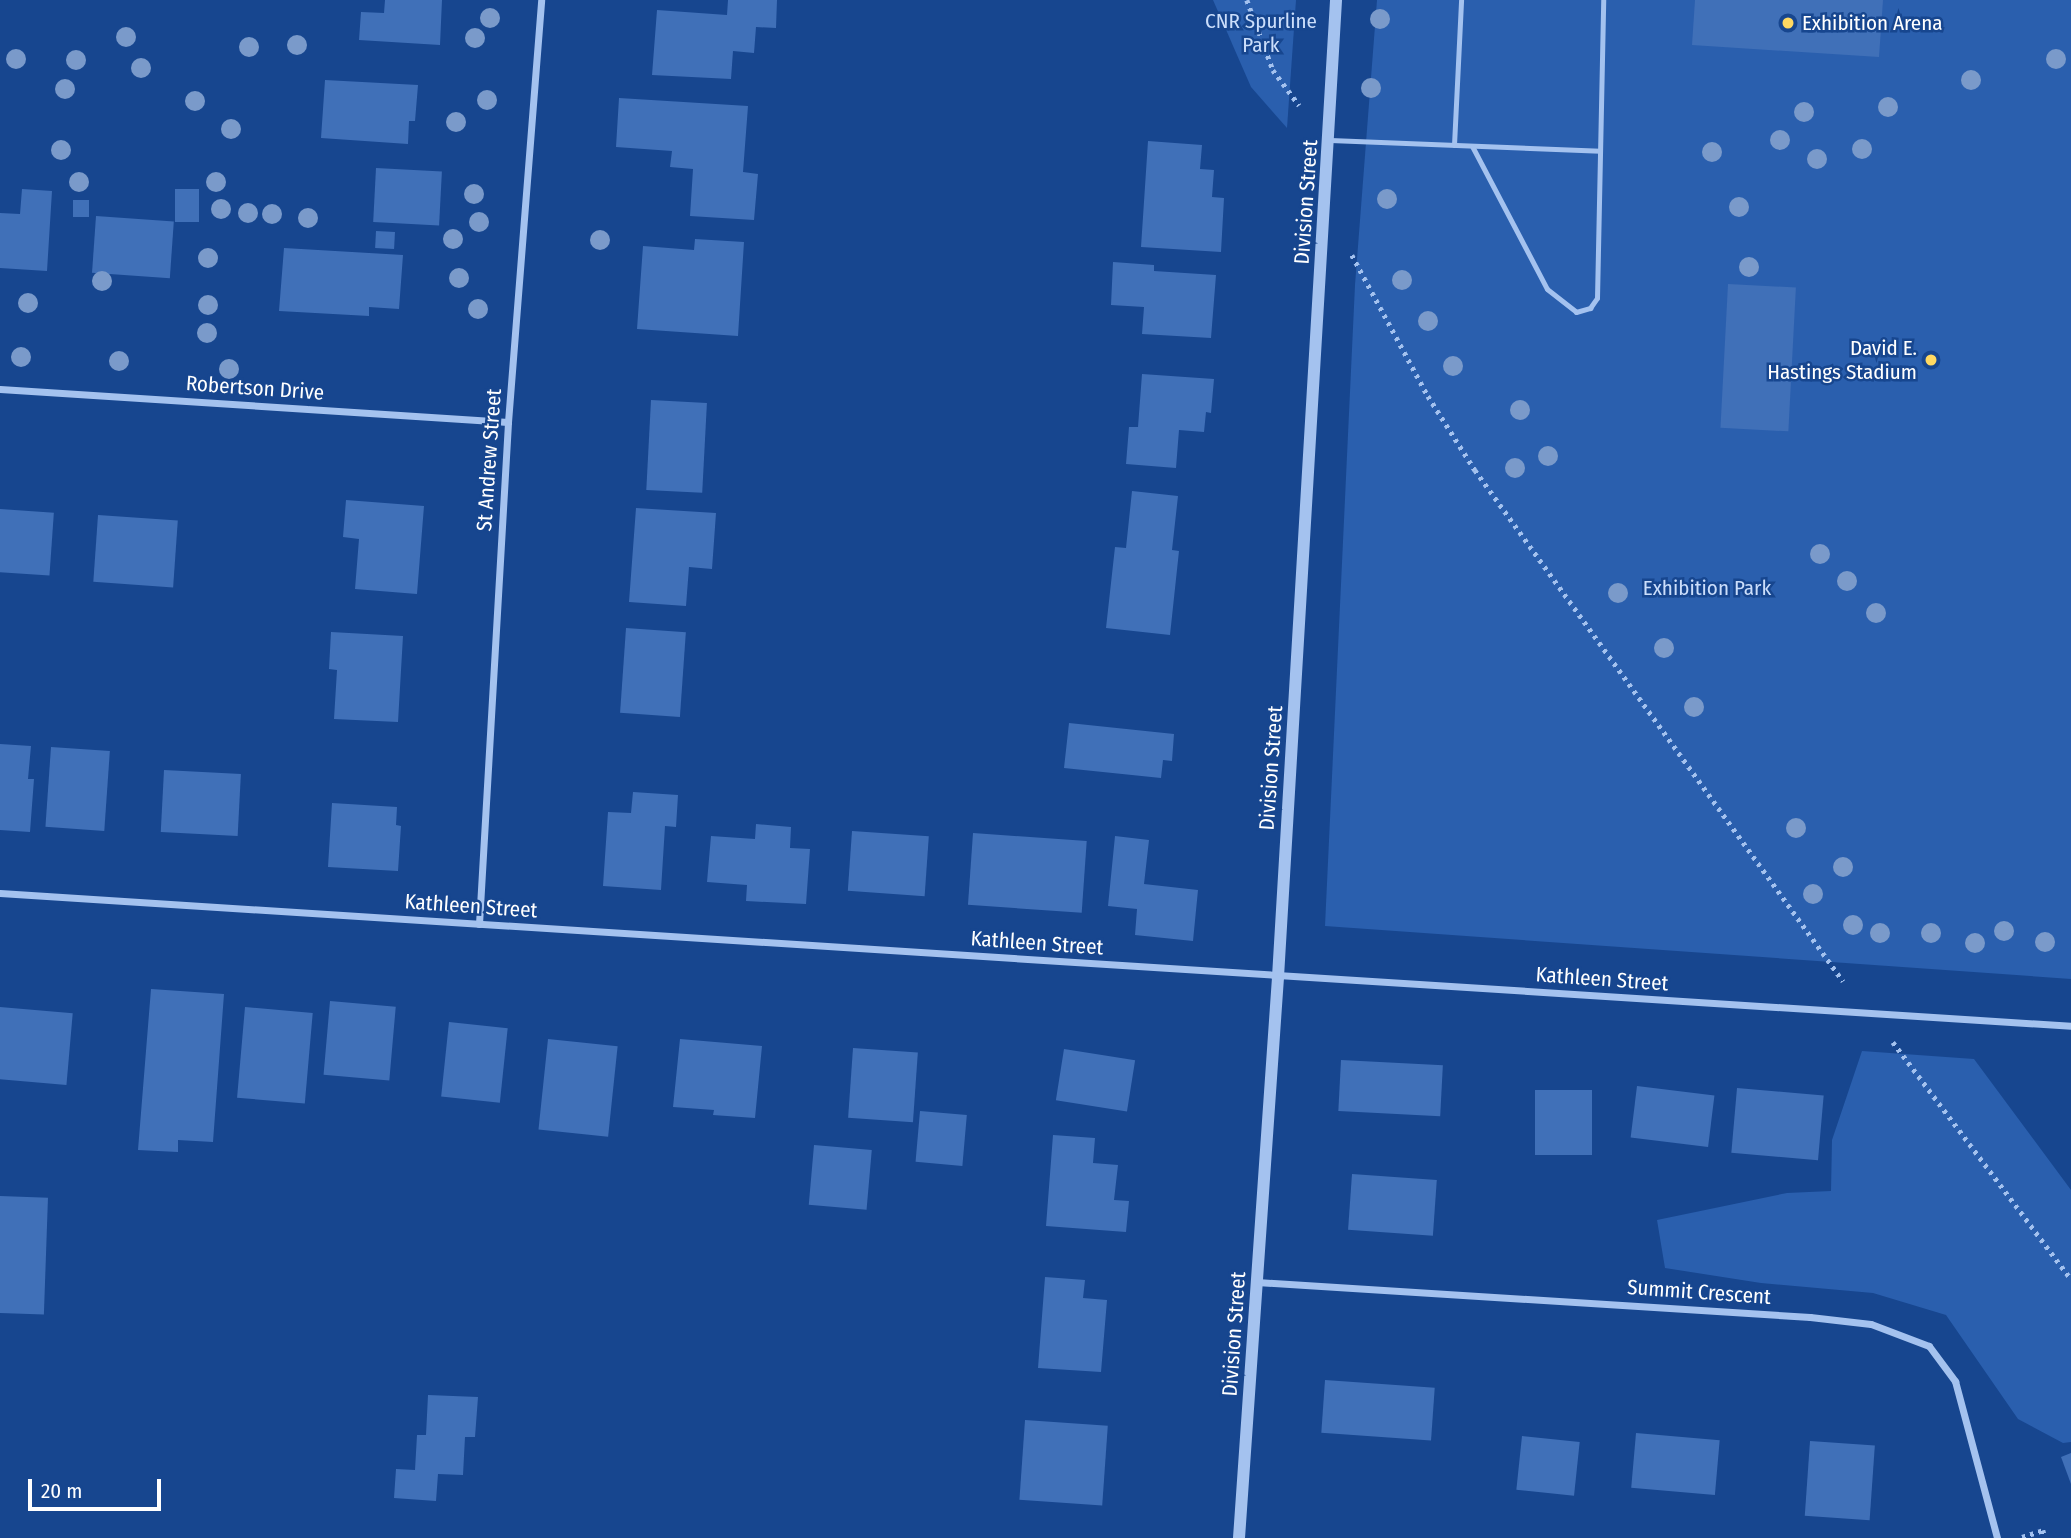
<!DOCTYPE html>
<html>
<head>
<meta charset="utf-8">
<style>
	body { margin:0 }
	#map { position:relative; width:2071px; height:1538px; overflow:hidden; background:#17468f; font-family:"Fira Sans Condensed",sans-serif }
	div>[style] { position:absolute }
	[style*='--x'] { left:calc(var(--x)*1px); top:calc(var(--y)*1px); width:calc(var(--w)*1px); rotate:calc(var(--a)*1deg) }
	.green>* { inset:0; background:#2a5fae }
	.building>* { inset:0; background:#4070b8; transform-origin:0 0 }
	.path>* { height:4.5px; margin-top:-2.25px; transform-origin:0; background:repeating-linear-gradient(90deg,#a4c2ef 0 3.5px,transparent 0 8.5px) }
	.service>* { height:5px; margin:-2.5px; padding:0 2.5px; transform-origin:2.5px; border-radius:2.5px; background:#a4c2ef }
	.minor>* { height:7px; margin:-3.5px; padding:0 3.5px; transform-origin:3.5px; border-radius:3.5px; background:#a4c2ef }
	.tertiary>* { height:12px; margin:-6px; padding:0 6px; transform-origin:6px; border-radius:6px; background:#a4c2ef }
	.trees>* { width:20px; height:20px; margin:-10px; border-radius:50%; background:#7a9aca }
	.dots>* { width:19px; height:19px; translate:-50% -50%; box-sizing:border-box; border:4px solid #17468f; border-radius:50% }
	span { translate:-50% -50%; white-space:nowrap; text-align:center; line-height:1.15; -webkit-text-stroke:5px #17468f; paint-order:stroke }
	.park-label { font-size:21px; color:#cbdefb }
	.poi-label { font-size:21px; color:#fff }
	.left { translate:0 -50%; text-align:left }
	.right { translate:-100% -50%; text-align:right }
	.street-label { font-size:21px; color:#fff }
	.scale { position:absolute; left:28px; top:1479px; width:133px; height:32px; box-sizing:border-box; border:4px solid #fff; border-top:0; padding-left:9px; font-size:21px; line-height:24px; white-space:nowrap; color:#fff; -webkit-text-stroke:5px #17468f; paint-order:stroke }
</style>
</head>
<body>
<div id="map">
	<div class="green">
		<div style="clip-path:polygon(1213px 0,1296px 0,1287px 128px,1251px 87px)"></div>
		<div style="clip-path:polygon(1377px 0,2071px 0,2071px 979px,1325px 926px,1355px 285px)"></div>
		<div style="clip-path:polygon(1862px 1051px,1974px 1059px,2071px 1190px,2071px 1442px,2063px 1443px,2018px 1419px,1946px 1315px,1873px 1293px,1761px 1283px,1665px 1268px,1657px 1220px,1787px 1193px,1831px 1191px,1832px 1140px)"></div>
	</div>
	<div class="building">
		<div style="clip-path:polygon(385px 0,442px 0,440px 45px,359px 40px,361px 12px,384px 13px)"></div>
		<div style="clip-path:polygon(728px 0,777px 0,776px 28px,756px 27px,754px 53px,733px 51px,731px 79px,652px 75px,657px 10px,727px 15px)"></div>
		<div style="clip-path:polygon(1695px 0,1883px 0,1879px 57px,1692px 45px)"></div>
		<div style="clip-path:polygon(325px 80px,418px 85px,415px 121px,409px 121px,408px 144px,321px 138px)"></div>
		<div style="clip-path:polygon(619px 98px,748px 106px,743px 172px,758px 174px,754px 220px,690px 216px,693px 169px,670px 167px,672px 151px,616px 147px)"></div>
		<div style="clip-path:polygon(1148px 141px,1202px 145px,1200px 169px,1214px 170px,1212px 197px,1224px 198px,1221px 252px,1141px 247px)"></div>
		<div style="left:376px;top:168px;width:66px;height:54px;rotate:3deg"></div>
		<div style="clip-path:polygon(22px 189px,52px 191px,47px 271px,0 268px,0 213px,20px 214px)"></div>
		<div style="left:175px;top:189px;width:24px;height:33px"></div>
		<div style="left:73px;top:200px;width:16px;height:17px"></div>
		<div style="left:96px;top:216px;width:78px;height:57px;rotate:4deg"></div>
		<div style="left:376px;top:231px;width:19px;height:17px;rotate:3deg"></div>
		<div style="clip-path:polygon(695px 239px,744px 242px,738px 336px,637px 329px,643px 246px,694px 250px)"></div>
		<div style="clip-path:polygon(284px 248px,403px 255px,399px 309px,369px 307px,369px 316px,279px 311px)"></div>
		<div style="clip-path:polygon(1113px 262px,1154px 265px,1154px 271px,1216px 275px,1211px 338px,1142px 334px,1144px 307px,1111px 305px)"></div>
		<div style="left:1728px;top:284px;width:68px;height:144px;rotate:3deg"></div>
		<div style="clip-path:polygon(1142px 374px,1214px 379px,1211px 413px,1206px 412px,1204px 432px,1179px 430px,1176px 468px,1126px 464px,1129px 427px,1138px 427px)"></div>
		<div style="left:651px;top:400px;width:56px;height:90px;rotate:3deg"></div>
		<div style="clip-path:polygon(1132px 491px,1178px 496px,1172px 550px,1179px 551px,1170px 635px,1106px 628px,1115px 547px,1126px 548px)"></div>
		<div style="clip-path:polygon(346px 500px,424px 506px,417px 594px,355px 589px,359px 539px,343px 537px)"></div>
		<div style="clip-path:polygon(636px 508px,716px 513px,712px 569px,689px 567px,686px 606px,629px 602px)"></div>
		<div style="left:0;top:509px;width:54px;height:63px;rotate:4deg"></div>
		<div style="left:98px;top:515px;width:80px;height:67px;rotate:4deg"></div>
		<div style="left:626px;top:628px;width:60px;height:85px;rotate:4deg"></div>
		<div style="clip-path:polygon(331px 632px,403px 636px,398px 722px,334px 719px,337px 670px,329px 669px)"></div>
		<div style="clip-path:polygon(1069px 723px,1174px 734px,1172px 761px,1163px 760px,1161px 778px,1064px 768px)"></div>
		<div style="clip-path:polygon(0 744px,31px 746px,28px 779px,34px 779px,30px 832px,0 830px)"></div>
		<div style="left:51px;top:747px;width:59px;height:80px;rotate:4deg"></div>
		<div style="left:164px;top:770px;width:77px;height:62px;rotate:3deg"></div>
		<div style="clip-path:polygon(633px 792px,678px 795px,676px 827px,665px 826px,661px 890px,603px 886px,608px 812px,631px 813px)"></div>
		<div style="clip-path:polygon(332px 803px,397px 807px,396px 825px,401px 826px,398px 871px,328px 867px)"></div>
		<div style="clip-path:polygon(756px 824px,791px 827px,790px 848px,810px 849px,806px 904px,746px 901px,747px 885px,707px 882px,711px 836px,755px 839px)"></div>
		<div style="left:852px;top:831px;width:77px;height:60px;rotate:4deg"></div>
		<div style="left:973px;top:833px;width:114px;height:72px;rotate:4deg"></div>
		<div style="clip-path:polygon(1115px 836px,1149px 840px,1144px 884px,1198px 890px,1193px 941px,1135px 935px,1137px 909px,1108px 906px)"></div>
		<div style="clip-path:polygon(151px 989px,224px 994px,213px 1142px,178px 1140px,178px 1152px,138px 1150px)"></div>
		<div style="left:330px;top:1001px;width:66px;height:74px;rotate:5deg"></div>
		<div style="left:0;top:1007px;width:73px;height:72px;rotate:5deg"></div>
		<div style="left:245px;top:1007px;width:68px;height:91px;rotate:5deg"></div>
		<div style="left:449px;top:1022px;width:59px;height:75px;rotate:6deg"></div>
		<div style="left:548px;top:1039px;width:70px;height:91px;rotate:6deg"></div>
		<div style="clip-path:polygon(680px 1039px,762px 1046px,755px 1118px,713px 1115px,714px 1110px,673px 1107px)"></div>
		<div style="left:853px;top:1048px;width:65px;height:70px;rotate:4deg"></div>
		<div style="left:1064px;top:1049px;width:72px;height:52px;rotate:9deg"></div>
		<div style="left:1341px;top:1060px;width:102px;height:51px;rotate:3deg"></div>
		<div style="left:1637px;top:1086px;width:78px;height:52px;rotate:7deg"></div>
		<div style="left:1737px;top:1088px;width:87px;height:65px;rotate:5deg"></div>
		<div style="left:1535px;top:1090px;width:57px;height:65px"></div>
		<div style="left:920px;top:1111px;width:47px;height:51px;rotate:5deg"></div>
		<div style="clip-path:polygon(1053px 1135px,1095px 1138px,1093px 1163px,1118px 1165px,1114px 1200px,1129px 1201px,1126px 1232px,1046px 1226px)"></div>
		<div style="left:814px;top:1145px;width:58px;height:60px;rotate:5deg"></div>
		<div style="left:1352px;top:1174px;width:85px;height:56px;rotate:4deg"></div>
		<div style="left:0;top:1196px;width:48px;height:117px;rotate:2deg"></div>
		<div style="clip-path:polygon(1045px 1277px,1085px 1280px,1083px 1298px,1107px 1300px,1101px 1372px,1038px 1368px)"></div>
		<div style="left:1325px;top:1380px;width:110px;height:53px;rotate:4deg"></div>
		<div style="clip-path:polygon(428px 1395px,478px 1397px,475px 1437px,465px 1437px,463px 1475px,438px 1474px,436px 1501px,394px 1498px,396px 1469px,415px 1470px,417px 1435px,426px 1435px)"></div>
		<div style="left:1025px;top:1420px;width:83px;height:80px;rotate:4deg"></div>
		<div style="left:1636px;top:1433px;width:84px;height:55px;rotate:5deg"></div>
		<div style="left:1522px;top:1436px;width:58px;height:54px;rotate:6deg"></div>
		<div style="left:1810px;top:1441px;width:65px;height:75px;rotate:4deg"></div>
		<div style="clip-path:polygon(2071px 1453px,2071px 1484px,2061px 1457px)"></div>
	</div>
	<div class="path">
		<div style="--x:1247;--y:0;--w:75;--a:69.6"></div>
		<div style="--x:1273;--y:70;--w:44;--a:53.4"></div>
		<div style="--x:1352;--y:255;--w:160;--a:61.7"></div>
		<div style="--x:1428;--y:396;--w:88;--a:57.6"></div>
		<div style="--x:1475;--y:470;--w:630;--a:54.24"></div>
		<div style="--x:1893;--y:1042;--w:296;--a:53.1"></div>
		<div style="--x:2022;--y:1537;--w:22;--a:-18"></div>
		<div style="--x:2043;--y:1530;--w:8;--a:76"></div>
	</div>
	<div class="service">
		<div style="--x:1330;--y:140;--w:270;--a:2.3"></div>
		<div style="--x:1454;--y:145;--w:145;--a:-87.2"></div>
		<div style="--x:1472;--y:146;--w:161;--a:62.3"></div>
		<div style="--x:1547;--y:289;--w:37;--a:38"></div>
		<div style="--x:1576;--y:312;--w:15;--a:-16"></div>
		<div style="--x:1590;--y:308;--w:12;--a:-55"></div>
		<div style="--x:1597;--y:298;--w:298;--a:-88.8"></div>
	</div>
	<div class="minor">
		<div style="--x:0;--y:389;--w:509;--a:3.72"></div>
		<div style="--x:0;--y:893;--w:2075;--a:3.67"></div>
		<div style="--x:479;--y:924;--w:503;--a:-86.69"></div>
		<div style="--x:508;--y:422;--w:423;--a:-85.5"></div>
		<div style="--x:1257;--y:1282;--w:554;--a:3.62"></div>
		<div style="--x:1810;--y:1317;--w:61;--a:6.5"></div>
		<div style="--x:1871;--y:1324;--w:62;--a:20.8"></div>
		<div style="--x:1929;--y:1346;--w:44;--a:53.4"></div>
		<div style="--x:1955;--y:1381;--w:163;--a:75"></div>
	</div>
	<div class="tertiary">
		<div style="--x:1239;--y:1538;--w:562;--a:-86.02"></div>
		<div style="--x:1278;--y:977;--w:979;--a:-86.6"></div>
	</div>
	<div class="trees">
		<div style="left:490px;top:18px"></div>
		<div style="left:1380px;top:19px"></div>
		<div style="left:126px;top:37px"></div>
		<div style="left:475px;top:38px"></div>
		<div style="left:297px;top:45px"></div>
		<div style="left:249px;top:47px"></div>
		<div style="left:16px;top:59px"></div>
		<div style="left:2056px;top:59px"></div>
		<div style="left:76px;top:60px"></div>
		<div style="left:141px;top:68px"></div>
		<div style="left:1971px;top:80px"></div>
		<div style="left:1371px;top:88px"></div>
		<div style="left:65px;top:89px"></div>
		<div style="left:487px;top:100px"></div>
		<div style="left:195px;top:101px"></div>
		<div style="left:1888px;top:107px"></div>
		<div style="left:1804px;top:112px"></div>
		<div style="left:456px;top:122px"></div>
		<div style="left:231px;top:129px"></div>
		<div style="left:1780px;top:140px"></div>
		<div style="left:1862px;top:149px"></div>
		<div style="left:61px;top:150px"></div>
		<div style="left:1712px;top:152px"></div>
		<div style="left:1817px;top:159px"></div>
		<div style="left:79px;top:182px"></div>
		<div style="left:216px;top:182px"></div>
		<div style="left:474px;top:194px"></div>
		<div style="left:1387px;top:199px"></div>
		<div style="left:1739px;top:207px"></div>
		<div style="left:221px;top:209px"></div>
		<div style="left:248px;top:213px"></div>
		<div style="left:272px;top:214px"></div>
		<div style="left:308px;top:218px"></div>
		<div style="left:479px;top:222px"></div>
		<div style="left:453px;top:239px"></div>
		<div style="left:600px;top:240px"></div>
		<div style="left:208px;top:258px"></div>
		<div style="left:1749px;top:267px"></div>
		<div style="left:459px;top:278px"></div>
		<div style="left:1402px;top:280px"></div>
		<div style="left:102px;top:281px"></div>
		<div style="left:28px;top:303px"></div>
		<div style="left:208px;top:305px"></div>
		<div style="left:478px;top:309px"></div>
		<div style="left:1428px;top:321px"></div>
		<div style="left:207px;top:333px"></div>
		<div style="left:21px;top:357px"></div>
		<div style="left:119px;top:361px"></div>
		<div style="left:1453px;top:366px"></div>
		<div style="left:229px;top:369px"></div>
		<div style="left:1520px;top:410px"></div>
		<div style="left:1548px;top:456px"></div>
		<div style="left:1515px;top:468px"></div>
		<div style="left:1820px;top:554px"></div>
		<div style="left:1847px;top:581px"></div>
		<div style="left:1618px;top:593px"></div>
		<div style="left:1876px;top:613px"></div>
		<div style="left:1664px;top:648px"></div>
		<div style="left:1694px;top:707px"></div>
		<div style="left:1796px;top:828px"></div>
		<div style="left:1843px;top:867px"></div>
		<div style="left:1813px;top:894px"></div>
		<div style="left:1853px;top:925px"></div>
		<div style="left:2004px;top:931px"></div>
		<div style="left:1880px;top:933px"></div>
		<div style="left:1931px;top:933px"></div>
		<div style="left:2045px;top:942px"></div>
		<div style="left:1975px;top:943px"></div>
	</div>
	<div class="dots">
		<div style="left:1788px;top:23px;background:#ffd962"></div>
		<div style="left:1931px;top:360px;background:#ffd962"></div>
	</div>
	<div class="park-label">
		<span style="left:1261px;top:33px">CNR Spurline<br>Park</span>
		<span style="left:1707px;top:588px">Exhibition Park</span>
	</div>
	<div class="poi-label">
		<span class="left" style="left:1802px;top:23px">Exhibition Arena</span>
		<span class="right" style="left:1917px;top:360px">David E.<br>Hastings Stadium</span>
	</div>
	<div class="street-label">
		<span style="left:1306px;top:202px;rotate:-86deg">Division Street</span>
		<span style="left:255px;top:388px;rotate:4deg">Robertson Drive</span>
		<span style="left:489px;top:460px;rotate:-86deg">St Andrew Street</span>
		<span style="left:1271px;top:768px;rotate:-86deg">Division Street</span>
		<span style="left:471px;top:906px;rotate:4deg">Kathleen Street</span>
		<span style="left:1037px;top:943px;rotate:4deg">Kathleen Street</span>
		<span style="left:1602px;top:979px;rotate:4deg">Kathleen Street</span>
		<span style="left:1699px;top:1292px;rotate:4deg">Summit Crescent</span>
		<span style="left:1234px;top:1334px;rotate:-86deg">Division Street</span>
	</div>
	<div class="scale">20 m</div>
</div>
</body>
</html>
